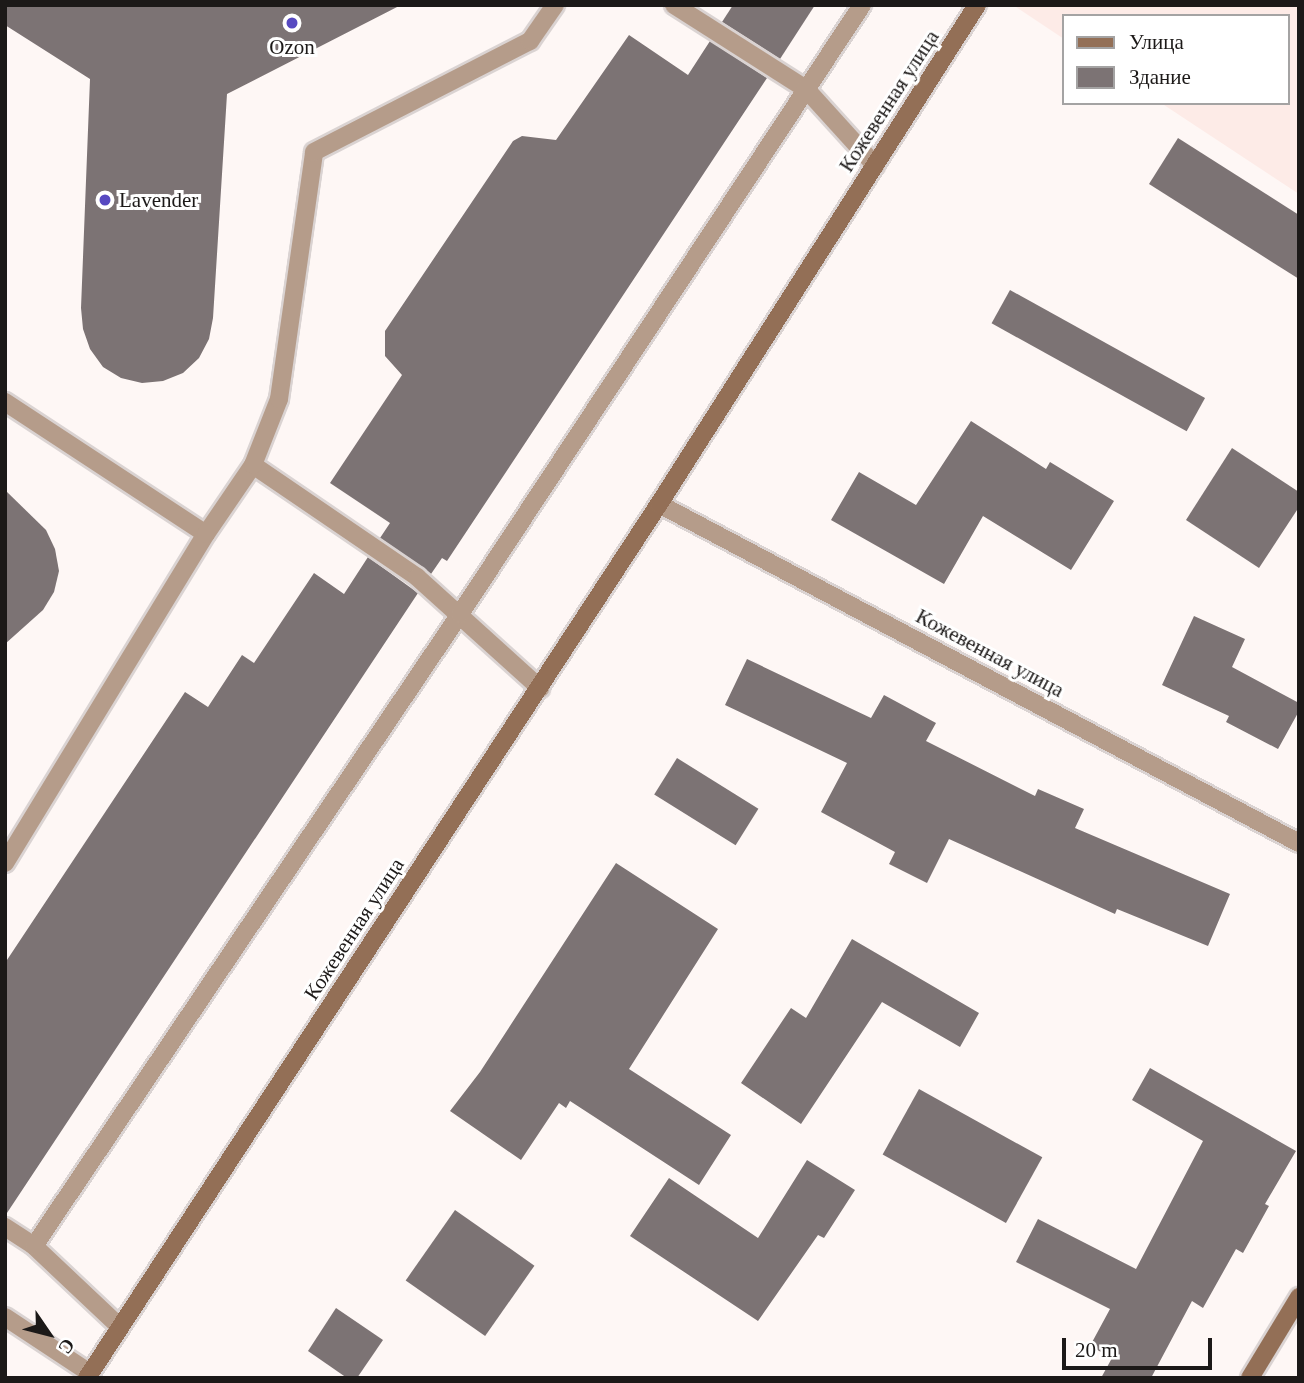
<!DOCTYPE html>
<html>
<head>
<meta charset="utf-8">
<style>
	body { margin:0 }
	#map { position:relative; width:1304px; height:1383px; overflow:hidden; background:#fef7f5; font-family:"Times New Roman",serif }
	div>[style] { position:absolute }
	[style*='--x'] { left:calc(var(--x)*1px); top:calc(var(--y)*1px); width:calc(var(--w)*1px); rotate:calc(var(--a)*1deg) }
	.built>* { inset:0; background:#fdebe7 }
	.building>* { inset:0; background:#7c7374; transform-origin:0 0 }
	.roads { filter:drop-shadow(2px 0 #dad3d2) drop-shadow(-2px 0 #dad3d2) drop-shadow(0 2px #dad3d2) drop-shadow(0 -2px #dad3d2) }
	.lane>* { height:18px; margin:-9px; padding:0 9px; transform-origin:9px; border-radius:9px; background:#b59c8a }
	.secondary>* { height:18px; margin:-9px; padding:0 9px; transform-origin:9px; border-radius:9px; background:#936f56 }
	.dots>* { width:19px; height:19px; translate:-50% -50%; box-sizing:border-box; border:4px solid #fff; border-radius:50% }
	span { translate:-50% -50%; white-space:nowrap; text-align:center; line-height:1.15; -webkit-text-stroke:6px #fff; paint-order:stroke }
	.poi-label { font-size:21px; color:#1c1918 }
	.left { translate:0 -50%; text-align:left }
	.street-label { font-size:21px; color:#1c1918 }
	.frame { position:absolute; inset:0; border:7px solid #1c1918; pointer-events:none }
	.legend { position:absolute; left:1062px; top:14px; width:228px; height:91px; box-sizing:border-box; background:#fff; border:2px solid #a4a3a3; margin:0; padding:9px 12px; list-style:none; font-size:21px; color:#1c1918 }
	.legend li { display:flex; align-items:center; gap:14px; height:35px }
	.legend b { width:35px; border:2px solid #a4a3a3 }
	.north { position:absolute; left:14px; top:1299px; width:70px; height:70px; -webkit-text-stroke:5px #fff; paint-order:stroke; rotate:125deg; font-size:19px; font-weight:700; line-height:28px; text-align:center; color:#1c1918 }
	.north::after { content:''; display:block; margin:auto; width:24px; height:32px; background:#1c1918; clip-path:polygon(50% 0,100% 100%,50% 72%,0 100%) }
	.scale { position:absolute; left:1062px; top:1338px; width:150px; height:32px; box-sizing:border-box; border:4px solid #1c1918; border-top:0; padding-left:9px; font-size:21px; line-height:24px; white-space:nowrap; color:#1c1918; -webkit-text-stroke:5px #fff; paint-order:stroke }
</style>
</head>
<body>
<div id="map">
	<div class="built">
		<div style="clip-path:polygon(1013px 5px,1299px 5px,1299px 194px,1161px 103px,1288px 103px,1288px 16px,1064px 16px,1064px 39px)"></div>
	</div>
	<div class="building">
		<div style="clip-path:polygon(5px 5px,401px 5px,227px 94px,213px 318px,209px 339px,199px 358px,183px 373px,163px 381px,142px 383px,121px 378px,103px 367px,90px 349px,83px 329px,81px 308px,90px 79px,5px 25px)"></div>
		<div style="clip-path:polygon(733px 5px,815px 5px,780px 59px,722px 22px)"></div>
		<div style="clip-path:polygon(629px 35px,688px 75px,710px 41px,767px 78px,447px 561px,442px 558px,431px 574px,380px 538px,390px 523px,330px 483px,402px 375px,385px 356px,385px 331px,513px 141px,522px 136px,556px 140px)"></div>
		<div style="clip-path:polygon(1178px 138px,1299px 215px,1299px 279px,1149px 184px)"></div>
		<div style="left:1010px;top:290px;width:223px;height:38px;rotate:29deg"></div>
		<div style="clip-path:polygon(971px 421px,1046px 469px,1050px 462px,1114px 501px,1071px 570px,983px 516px,944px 584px,831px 520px,859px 472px,916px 505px)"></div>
		<div style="clip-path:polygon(1232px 448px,1299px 492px,1299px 507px,1259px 568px,1186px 520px)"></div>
		<div style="clip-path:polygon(5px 490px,46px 530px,55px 549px,59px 571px,54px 592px,43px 610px,5px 644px)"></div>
		<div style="clip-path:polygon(368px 557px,418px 593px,5px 1216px,5px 963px,185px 692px,208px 707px,242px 655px,254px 663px,314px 573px,344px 594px)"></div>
		<div style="clip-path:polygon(1194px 616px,1245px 639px,1232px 667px,1299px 703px,1299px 711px,1278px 749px,1226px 722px,1229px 716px,1162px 685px)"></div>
		<div style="clip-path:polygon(747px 659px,871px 718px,884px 695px,936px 723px,926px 741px,1035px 796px,1038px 789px,1084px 809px,1075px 828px,1230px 894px,1208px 946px,1117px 909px,1115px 914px,949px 839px,927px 883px,889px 864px,895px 852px,821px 812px,847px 763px,725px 705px)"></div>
		<div style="left:677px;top:758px;width:96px;height:43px;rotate:32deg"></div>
		<div style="clip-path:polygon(616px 863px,718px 929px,629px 1069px,731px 1135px,699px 1185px,570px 1101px,566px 1108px,559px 1103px,521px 1160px,450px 1111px,480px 1072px)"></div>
		<div style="clip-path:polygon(852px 939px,979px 1013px,960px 1047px,882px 1002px,801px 1124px,741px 1083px,791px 1008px,806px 1018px)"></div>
		<div style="clip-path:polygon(1150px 1068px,1296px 1151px,1265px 1204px,1269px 1206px,1243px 1253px,1236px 1249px,1203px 1308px,1192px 1301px,1151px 1378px,1101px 1378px,1112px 1358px,1090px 1346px,1110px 1309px,1016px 1262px,1038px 1219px,1136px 1269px,1203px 1141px,1132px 1100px)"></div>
		<div style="left:919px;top:1089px;width:141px;height:75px;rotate:29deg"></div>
		<div style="clip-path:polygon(807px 1160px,855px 1190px,824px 1238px,818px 1235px,758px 1321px,630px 1236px,669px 1178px,758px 1238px)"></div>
		<div style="left:455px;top:1210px;width:97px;height:86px;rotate:35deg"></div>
		<div style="clip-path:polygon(336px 1308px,383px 1340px,357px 1378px,347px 1378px,308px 1351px)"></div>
	</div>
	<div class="roads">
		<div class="lane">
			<div style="--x:674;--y:5;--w:156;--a:32.5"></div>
			<div style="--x:806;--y:89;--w:103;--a:47.8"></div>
			<div style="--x:5;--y:402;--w:240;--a:33.3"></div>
			<div style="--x:253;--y:465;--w:199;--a:34.3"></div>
			<div style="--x:417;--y:577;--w:166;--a:42.1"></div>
			<div style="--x:659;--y:504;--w:724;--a:27.91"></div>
			<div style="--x:5;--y:863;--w:386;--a:-58.6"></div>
			<div style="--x:206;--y:534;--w:83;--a:-55.7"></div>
			<div style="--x:253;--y:465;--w:71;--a:-68.5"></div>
			<div style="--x:279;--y:399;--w:249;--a:-81.9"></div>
			<div style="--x:314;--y:152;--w:243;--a:-27.2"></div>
			<div style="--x:530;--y:41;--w:44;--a:-55.2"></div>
			<div style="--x:5;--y:1227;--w:35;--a:33"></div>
			<div style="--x:34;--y:1246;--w:118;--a:43.3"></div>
			<div style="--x:34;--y:1246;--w:762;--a:-56.02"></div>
			<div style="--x:460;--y:614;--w:730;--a:-56.57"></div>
			<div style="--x:5;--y:1317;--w:102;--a:33.4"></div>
		</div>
		<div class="secondary">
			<div style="--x:87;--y:1378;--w:1045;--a:-56.8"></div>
			<div style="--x:659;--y:504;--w:592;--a:-57.49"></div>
			<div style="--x:1250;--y:1378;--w:95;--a:-58.8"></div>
		</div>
	</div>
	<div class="dots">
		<div style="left:292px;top:23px;background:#5749c1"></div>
		<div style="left:105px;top:200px;background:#5749c1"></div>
	</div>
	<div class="poi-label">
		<span style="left:292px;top:47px">Ozon</span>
		<span class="left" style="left:119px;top:200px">Lavender</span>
	</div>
	<div class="street-label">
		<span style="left:889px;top:101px;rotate:-57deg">Кожевенная улица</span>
		<span style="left:990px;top:653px;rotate:28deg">Кожевенная улица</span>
		<span style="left:354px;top:929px;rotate:-57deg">Кожевенная улица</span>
	</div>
	<div class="frame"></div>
	<ul class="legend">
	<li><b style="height:9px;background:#936f56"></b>Улица</li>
	<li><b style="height:19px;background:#7c7374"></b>Здание</li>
	</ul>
	<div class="north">С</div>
	<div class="scale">20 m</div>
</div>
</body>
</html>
